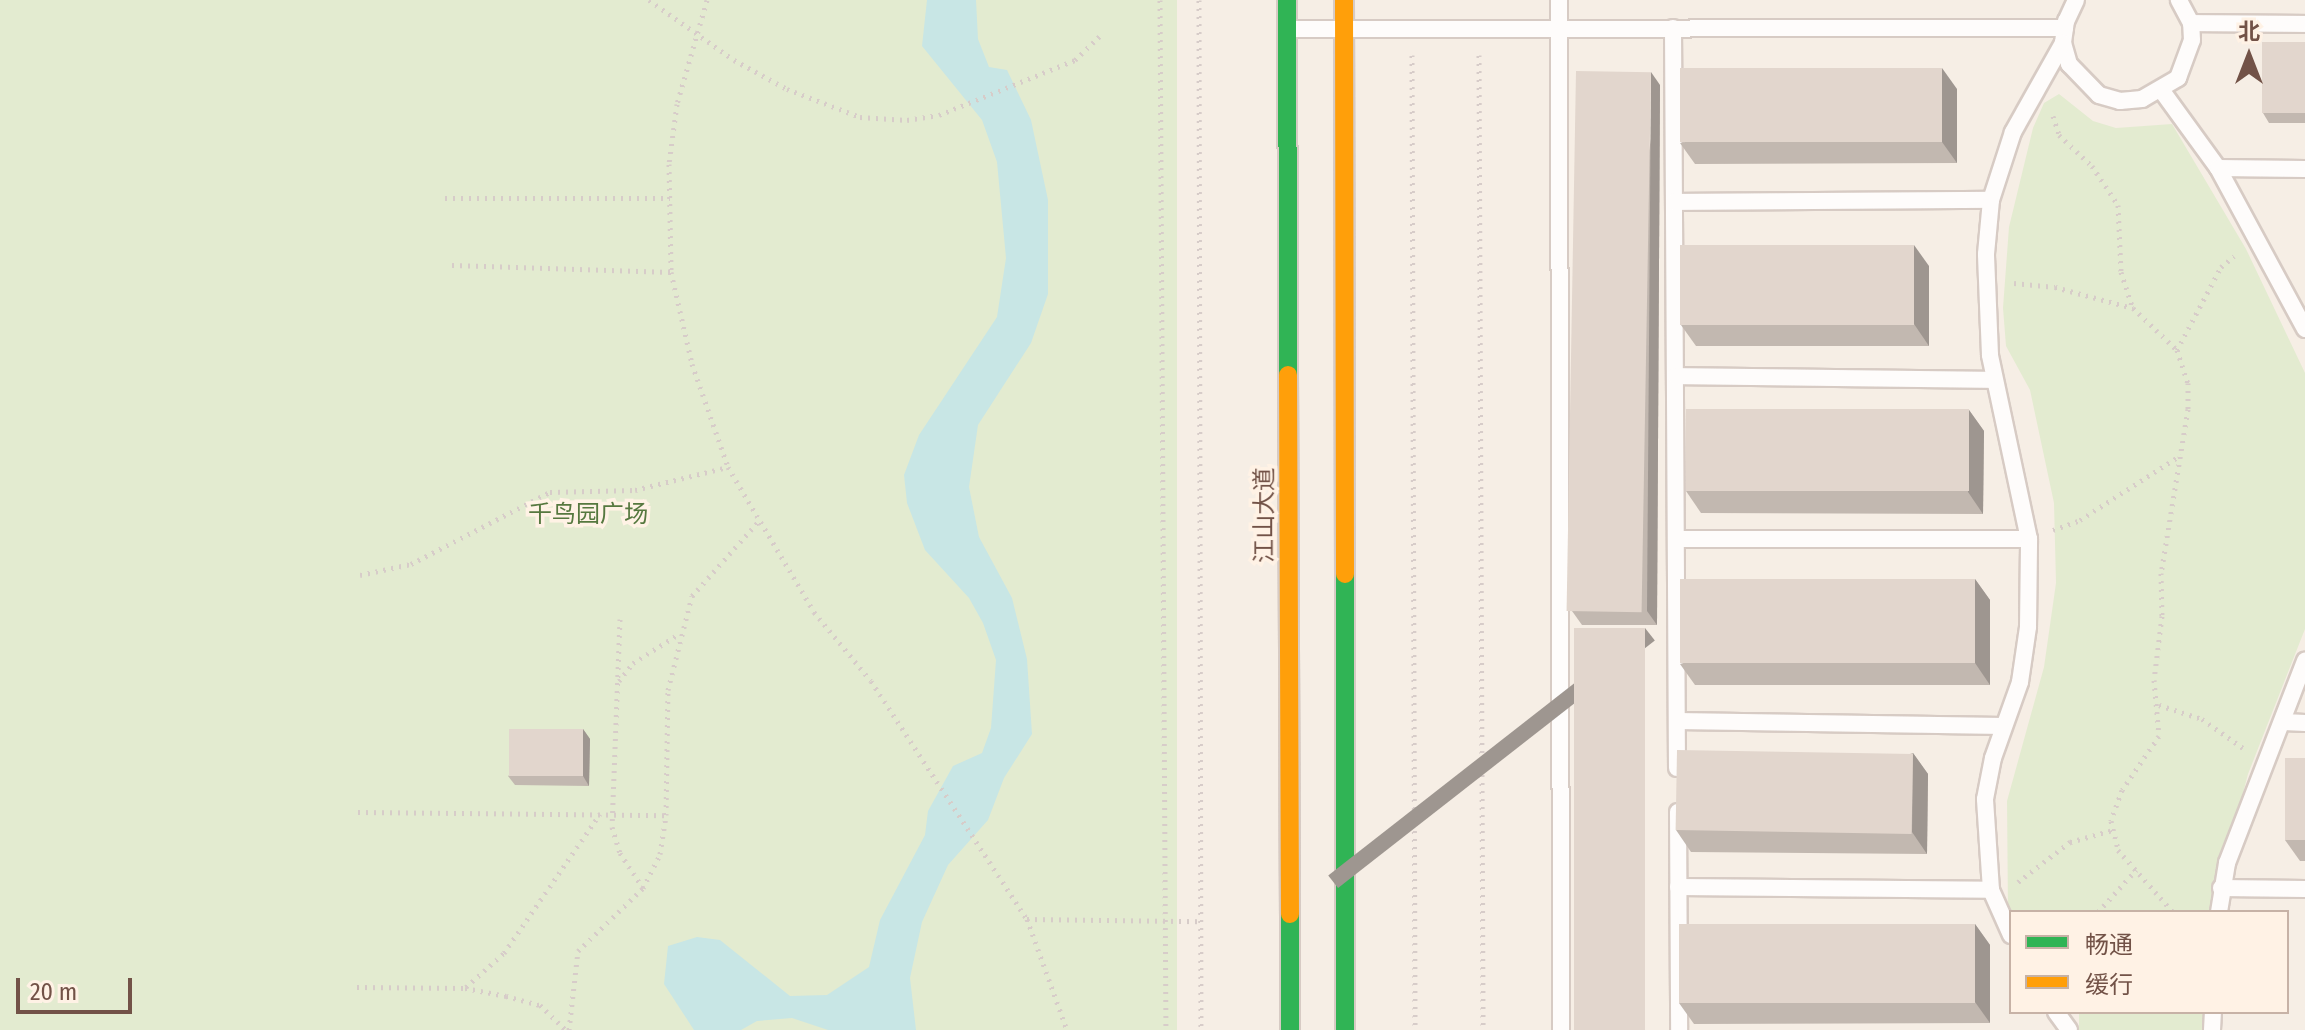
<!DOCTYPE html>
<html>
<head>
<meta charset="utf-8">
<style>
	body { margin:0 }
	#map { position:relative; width:2305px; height:1030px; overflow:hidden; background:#f6eee5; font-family:"Fira Sans Condensed","Noto Sans SC",sans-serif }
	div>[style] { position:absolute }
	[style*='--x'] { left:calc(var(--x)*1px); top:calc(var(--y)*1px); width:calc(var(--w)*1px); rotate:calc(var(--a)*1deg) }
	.green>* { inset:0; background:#e3ebd0; transform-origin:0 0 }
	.water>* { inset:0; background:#c8e6e5 }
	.path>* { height:5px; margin-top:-2.5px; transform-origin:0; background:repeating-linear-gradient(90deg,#d7ccc9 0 2px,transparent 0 8px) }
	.roads { filter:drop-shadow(2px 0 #d7cbc4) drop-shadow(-2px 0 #d7cbc4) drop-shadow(0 2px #d7cbc4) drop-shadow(0 -2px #d7cbc4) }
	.lane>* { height:16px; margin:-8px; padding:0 8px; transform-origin:8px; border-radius:8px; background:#fefcfb }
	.fast>* { height:18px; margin:-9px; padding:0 9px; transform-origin:9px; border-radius:9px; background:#30b455 }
	.slow>* { height:18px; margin:-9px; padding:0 9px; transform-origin:9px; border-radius:9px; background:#ff9f0a }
	.wall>* { inset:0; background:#c2b8b0 }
	.shaded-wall>* { inset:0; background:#9e9690; transform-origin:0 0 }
	.building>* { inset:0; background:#e2d6cd; transform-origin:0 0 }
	span { translate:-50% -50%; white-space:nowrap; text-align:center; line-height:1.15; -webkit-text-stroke:7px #fff2e5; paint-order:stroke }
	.park-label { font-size:24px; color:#56783f }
	.street-label { font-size:24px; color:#725247 }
	.legend { position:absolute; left:2009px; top:910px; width:280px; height:104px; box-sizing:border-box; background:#fff2e5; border:2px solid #c7b2a6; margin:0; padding:10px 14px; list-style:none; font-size:24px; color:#725247 }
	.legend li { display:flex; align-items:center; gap:16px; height:40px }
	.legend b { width:40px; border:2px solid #c7b2a6 }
	.north { position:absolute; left:2209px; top:16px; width:80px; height:80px; -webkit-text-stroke:6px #fff2e5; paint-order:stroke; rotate:0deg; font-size:22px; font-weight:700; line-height:32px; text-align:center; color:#725247 }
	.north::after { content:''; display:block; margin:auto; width:28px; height:36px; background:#725247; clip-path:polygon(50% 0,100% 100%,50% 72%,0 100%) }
	.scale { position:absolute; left:16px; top:978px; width:116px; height:36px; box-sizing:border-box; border:4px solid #725247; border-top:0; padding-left:10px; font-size:24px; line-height:28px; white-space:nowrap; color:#725247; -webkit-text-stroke:6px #fff2e5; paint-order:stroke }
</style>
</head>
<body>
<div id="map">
	<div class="green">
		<div style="left:0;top:0;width:1177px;height:1030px"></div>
		<div style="clip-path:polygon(2059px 94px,2093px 121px,2116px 128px,2172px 124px,2246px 249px,2305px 373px,2305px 629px,2248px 774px,2212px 912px,2011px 915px,2008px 911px,2007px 801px,2044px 667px,2056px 583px,2054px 503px,2030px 390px,2006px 346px,2003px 308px,2009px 227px,2033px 128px,2044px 103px)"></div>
		<div style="left:2079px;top:1012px;width:125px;height:21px"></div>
	</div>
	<div class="water">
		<div style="clip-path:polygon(927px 0,976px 0,978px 39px,989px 67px,1007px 70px,1031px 120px,1048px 200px,1048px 294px,1031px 343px,978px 425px,969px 487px,979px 537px,1012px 598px,1027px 659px,1032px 734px,1004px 778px,988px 820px,948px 865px,922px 922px,910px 978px,916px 1030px,828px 1030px,792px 1018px,757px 1021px,741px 1030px,694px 1030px,664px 984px,668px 946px,697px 937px,720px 940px,790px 996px,827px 995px,869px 967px,880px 920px,925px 835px,928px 811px,953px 766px,982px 753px,991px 728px,996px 660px,983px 623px,969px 598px,925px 550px,907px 503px,904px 475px,919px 435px,997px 317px,1006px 258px,997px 162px,982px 120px,922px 46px)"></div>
	</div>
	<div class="path">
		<div style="--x:649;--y:0;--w:104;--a:35.2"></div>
		<div style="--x:734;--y:60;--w:60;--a:28.7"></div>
		<div style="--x:787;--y:89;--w:78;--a:21"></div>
		<div style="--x:860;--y:117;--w:47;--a:3.7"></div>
		<div style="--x:907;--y:120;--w:32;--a:-9"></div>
		<div style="--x:939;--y:115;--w:147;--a:-22"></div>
		<div style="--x:1075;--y:60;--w:39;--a:-44"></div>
		<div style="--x:707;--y:0;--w:108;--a:106.1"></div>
		<div style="--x:677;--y:104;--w:61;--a:97.6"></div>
		<div style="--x:669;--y:164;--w:108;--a:88.9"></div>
		<div style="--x:671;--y:272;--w:94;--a:77.1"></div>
		<div style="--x:692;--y:364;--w:109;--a:70.7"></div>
		<div style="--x:728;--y:467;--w:169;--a:59.3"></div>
		<div style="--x:814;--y:612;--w:89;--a:50.4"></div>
		<div style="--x:871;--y:681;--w:285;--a:56.8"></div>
		<div style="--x:1027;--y:919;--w:174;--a:0.7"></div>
		<div style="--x:1160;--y:0;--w:1030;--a:89.67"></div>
		<div style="--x:1199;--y:0;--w:1030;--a:89.89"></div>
		<div style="--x:1412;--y:55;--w:975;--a:89.82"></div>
		<div style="--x:1479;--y:55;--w:975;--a:89.76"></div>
		<div style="--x:2053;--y:116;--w:20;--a:72"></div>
		<div style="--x:2059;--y:135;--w:45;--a:43.2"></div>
		<div style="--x:2092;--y:166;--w:47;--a:56.3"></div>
		<div style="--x:2118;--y:205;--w:67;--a:87.4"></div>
		<div style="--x:2121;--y:272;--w:38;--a:72"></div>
		<div style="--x:2133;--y:308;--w:61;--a:43.7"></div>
		<div style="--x:2177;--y:350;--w:35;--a:72"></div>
		<div style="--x:2188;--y:383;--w:26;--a:90"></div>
		<div style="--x:2188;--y:409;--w:166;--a:99.3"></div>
		<div style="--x:2161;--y:573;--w:43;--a:88.7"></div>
		<div style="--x:2162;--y:616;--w:64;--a:97.1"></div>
		<div style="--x:2154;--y:680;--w:56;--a:84.9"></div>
		<div style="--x:2159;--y:736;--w:65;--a:124.4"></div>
		<div style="--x:2122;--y:790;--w:33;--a:110"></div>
		<div style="--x:2111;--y:821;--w:30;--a:76"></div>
		<div style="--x:2118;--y:850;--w:83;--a:48.4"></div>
		<div style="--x:445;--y:198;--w:225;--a:0"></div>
		<div style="--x:452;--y:265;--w:219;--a:1.8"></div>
		<div style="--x:2014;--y:283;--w:41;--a:5.6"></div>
		<div style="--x:2055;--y:287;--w:81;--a:15.1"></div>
		<div style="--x:2177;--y:350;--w:94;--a:-62.1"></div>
		<div style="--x:2221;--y:267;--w:17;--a:-40"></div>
		<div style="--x:2053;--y:530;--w:29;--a:-20"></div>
		<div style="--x:2080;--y:520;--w:120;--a:-32.8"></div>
		<div style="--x:360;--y:575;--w:52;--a:-12.2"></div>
		<div style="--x:411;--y:564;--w:157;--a:-27.4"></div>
		<div style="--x:550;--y:492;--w:85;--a:-1.3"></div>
		<div style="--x:635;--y:490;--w:96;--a:-13.9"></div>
		<div style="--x:620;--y:619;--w:208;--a:92.2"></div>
		<div style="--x:612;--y:827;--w:27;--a:73"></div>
		<div style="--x:620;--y:853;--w:42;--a:56.7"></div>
		<div style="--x:619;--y:681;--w:23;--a:-52"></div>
		<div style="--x:633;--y:663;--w:54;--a:-32.2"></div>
		<div style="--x:2159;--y:705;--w:45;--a:18"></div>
		<div style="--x:2202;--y:719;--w:50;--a:35.3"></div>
		<div style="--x:358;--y:812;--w:308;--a:0.6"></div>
		<div style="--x:2018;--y:882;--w:66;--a:-37.6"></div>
		<div style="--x:2070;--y:842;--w:45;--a:-15.6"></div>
		<div style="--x:2098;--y:912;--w:57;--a:-47.9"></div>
		<div style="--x:1027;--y:919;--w:118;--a:70.2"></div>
		<div style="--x:357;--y:987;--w:108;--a:0.5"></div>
		<div style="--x:465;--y:988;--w:42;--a:11"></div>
		<div style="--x:506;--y:996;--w:35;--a:15"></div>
		<div style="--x:540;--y:1005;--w:36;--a:44"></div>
		<div style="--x:466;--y:987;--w:51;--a:-41.8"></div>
		<div style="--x:504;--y:953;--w:169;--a:-55.4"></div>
		<div style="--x:569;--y:1030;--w:80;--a:-83.5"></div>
		<div style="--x:578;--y:951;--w:91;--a:-44.1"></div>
		<div style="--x:643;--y:888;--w:38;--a:-63"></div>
		<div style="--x:660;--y:854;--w:39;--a:-81"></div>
		<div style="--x:666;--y:815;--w:125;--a:-89.1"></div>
		<div style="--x:668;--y:690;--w:97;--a:-75.7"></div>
		<div style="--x:692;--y:596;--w:99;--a:-48.3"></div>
	</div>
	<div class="roads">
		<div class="lane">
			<div style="--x:1559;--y:0;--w:1030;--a:89.89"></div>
			<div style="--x:2076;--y:0;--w:23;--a:115"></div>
			<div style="--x:2066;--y:21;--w:22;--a:98"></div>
			<div style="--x:2063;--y:43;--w:22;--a:74"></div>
			<div style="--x:2069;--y:64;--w:43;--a:45.9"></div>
			<div style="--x:2099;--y:95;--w:22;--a:16"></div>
			<div style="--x:2120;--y:101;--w:22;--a:-5"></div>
			<div style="--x:2142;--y:99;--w:42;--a:-30.3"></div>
			<div style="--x:2178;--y:78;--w:40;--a:-69.8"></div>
			<div style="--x:2192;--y:40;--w:17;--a:-93"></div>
			<div style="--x:2191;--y:23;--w:26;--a:-118"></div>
			<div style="--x:2191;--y:23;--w:114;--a:0.5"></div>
			<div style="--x:1673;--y:28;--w:740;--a:89.69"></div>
			<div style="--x:1289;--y:29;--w:776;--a:-0.07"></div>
			<div style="--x:2162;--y:91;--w:95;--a:54"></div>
			<div style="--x:2218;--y:168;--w:183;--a:61.6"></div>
			<div style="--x:2218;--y:168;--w:87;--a:0.7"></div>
			<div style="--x:1674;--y:202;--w:317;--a:-0.4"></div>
			<div style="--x:1676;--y:376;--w:318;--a:0.7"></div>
			<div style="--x:1676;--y:539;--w:353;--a:0"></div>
			<div style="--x:1677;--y:721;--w:326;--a:0.9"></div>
			<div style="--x:2284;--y:722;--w:21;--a:3"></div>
			<div style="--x:1678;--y:812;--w:218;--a:89.7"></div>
			<div style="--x:1678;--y:887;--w:313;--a:0.5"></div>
			<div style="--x:2221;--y:888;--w:84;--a:0.7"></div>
			<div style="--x:2219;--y:912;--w:50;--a:-80.7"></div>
			<div style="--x:2227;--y:863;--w:217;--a:-68.9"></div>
			<div style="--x:2011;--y:935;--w:49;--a:-114"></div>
			<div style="--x:1991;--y:890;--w:91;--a:-93.8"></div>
			<div style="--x:1985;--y:799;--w:42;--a:-79"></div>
			<div style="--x:1993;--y:758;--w:81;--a:-70.4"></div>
			<div style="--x:2020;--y:682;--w:56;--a:-81.7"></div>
			<div style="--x:2028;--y:627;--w:88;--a:-89.3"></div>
			<div style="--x:2029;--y:539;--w:188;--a:-102"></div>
			<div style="--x:1990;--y:355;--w:101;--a:-92.3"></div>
			<div style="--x:1986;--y:254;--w:54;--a:-84.7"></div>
			<div style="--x:1991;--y:200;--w:71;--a:-72.1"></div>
			<div style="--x:2013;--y:132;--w:102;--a:-60.7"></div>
			<div style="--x:2056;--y:1012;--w:22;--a:54"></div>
			<div style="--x:2212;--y:1030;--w:18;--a:-87"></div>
		</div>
		<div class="fast">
			<div style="--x:1287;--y:0;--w:375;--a:89.8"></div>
			<div style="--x:1345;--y:574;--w:456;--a:90"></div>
			<div style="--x:1290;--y:914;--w:116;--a:90"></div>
		</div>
		<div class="slow">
			<div style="--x:1344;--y:0;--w:574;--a:89.9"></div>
			<div style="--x:1288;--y:375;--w:539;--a:89.79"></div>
		</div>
	</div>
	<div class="wall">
		<div style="clip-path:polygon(2305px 42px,2305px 123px,2269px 123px,2263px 113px)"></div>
		<div style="clip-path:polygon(1660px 85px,1657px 625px,1582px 625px,1572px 611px)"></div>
		<div style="clip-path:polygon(1957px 89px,1957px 163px,1695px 164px,1680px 143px)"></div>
		<div style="clip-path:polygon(1929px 266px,1929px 346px,1696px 346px,1681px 325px)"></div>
		<div style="clip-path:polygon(1969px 410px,1984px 431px,1983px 514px,1701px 513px,1686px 491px)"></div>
		<div style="clip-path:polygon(1975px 579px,1990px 600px,1990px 685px,1695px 685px,1680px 664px)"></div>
		<div style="clip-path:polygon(583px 729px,590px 739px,589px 786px,515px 785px,508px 776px)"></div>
		<div style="clip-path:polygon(1913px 753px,1928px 774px,1927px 854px,1691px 852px,1676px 830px)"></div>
		<div style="clip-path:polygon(2305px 758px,2305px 861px,2300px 861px,2285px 840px)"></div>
		<div style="clip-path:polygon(1975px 924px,1990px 945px,1990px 1023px,1694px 1024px,1679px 1003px)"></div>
	</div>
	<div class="shaded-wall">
		<div style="clip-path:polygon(1942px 68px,1957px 89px,1957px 163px,1942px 142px)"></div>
		<div style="clip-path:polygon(1651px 72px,1660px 85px,1657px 625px,1647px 611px)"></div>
		<div style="clip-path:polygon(1914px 245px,1929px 266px,1929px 346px,1914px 324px)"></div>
		<div style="clip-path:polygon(1969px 410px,1984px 431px,1983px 514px,1968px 492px)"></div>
		<div style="clip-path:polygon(1975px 579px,1990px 600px,1990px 685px,1975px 663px)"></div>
		<div style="left:1645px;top:628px;width:16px;height:402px;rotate:52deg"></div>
		<div style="clip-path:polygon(583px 729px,590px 739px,589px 786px,583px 776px)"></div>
		<div style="clip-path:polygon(1913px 753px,1928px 774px,1927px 854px,1912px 832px)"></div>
		<div style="clip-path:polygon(1975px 924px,1990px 945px,1990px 1023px,1975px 1002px)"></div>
	</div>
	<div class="building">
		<div style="left:2262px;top:42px;width:43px;height:71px"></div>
		<div style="left:1942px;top:68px;width:74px;height:262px;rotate:90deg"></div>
		<div style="left:1576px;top:71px;width:75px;height:540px;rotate:1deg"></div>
		<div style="left:1680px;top:245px;width:234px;height:80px"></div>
		<div style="left:1686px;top:409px;width:283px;height:82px"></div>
		<div style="left:1975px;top:579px;width:84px;height:295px;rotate:90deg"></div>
		<div style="left:1574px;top:628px;width:71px;height:402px"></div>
		<div style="left:509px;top:729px;width:74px;height:47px"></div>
		<div style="left:1677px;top:750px;width:236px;height:80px;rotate:1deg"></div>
		<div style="left:2285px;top:758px;width:20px;height:82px"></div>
		<div style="left:1679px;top:924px;width:296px;height:79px"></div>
	</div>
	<div class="park-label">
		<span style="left:588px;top:515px">千鸟园广场</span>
	</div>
	<div class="street-label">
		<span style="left:1265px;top:515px;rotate:-90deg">江山大道</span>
	</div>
	<ul class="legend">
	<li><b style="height:10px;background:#30b455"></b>畅通</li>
	<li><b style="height:10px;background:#ff9f0a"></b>缓行</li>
	</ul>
	<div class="north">北</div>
	<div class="scale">20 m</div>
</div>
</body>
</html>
